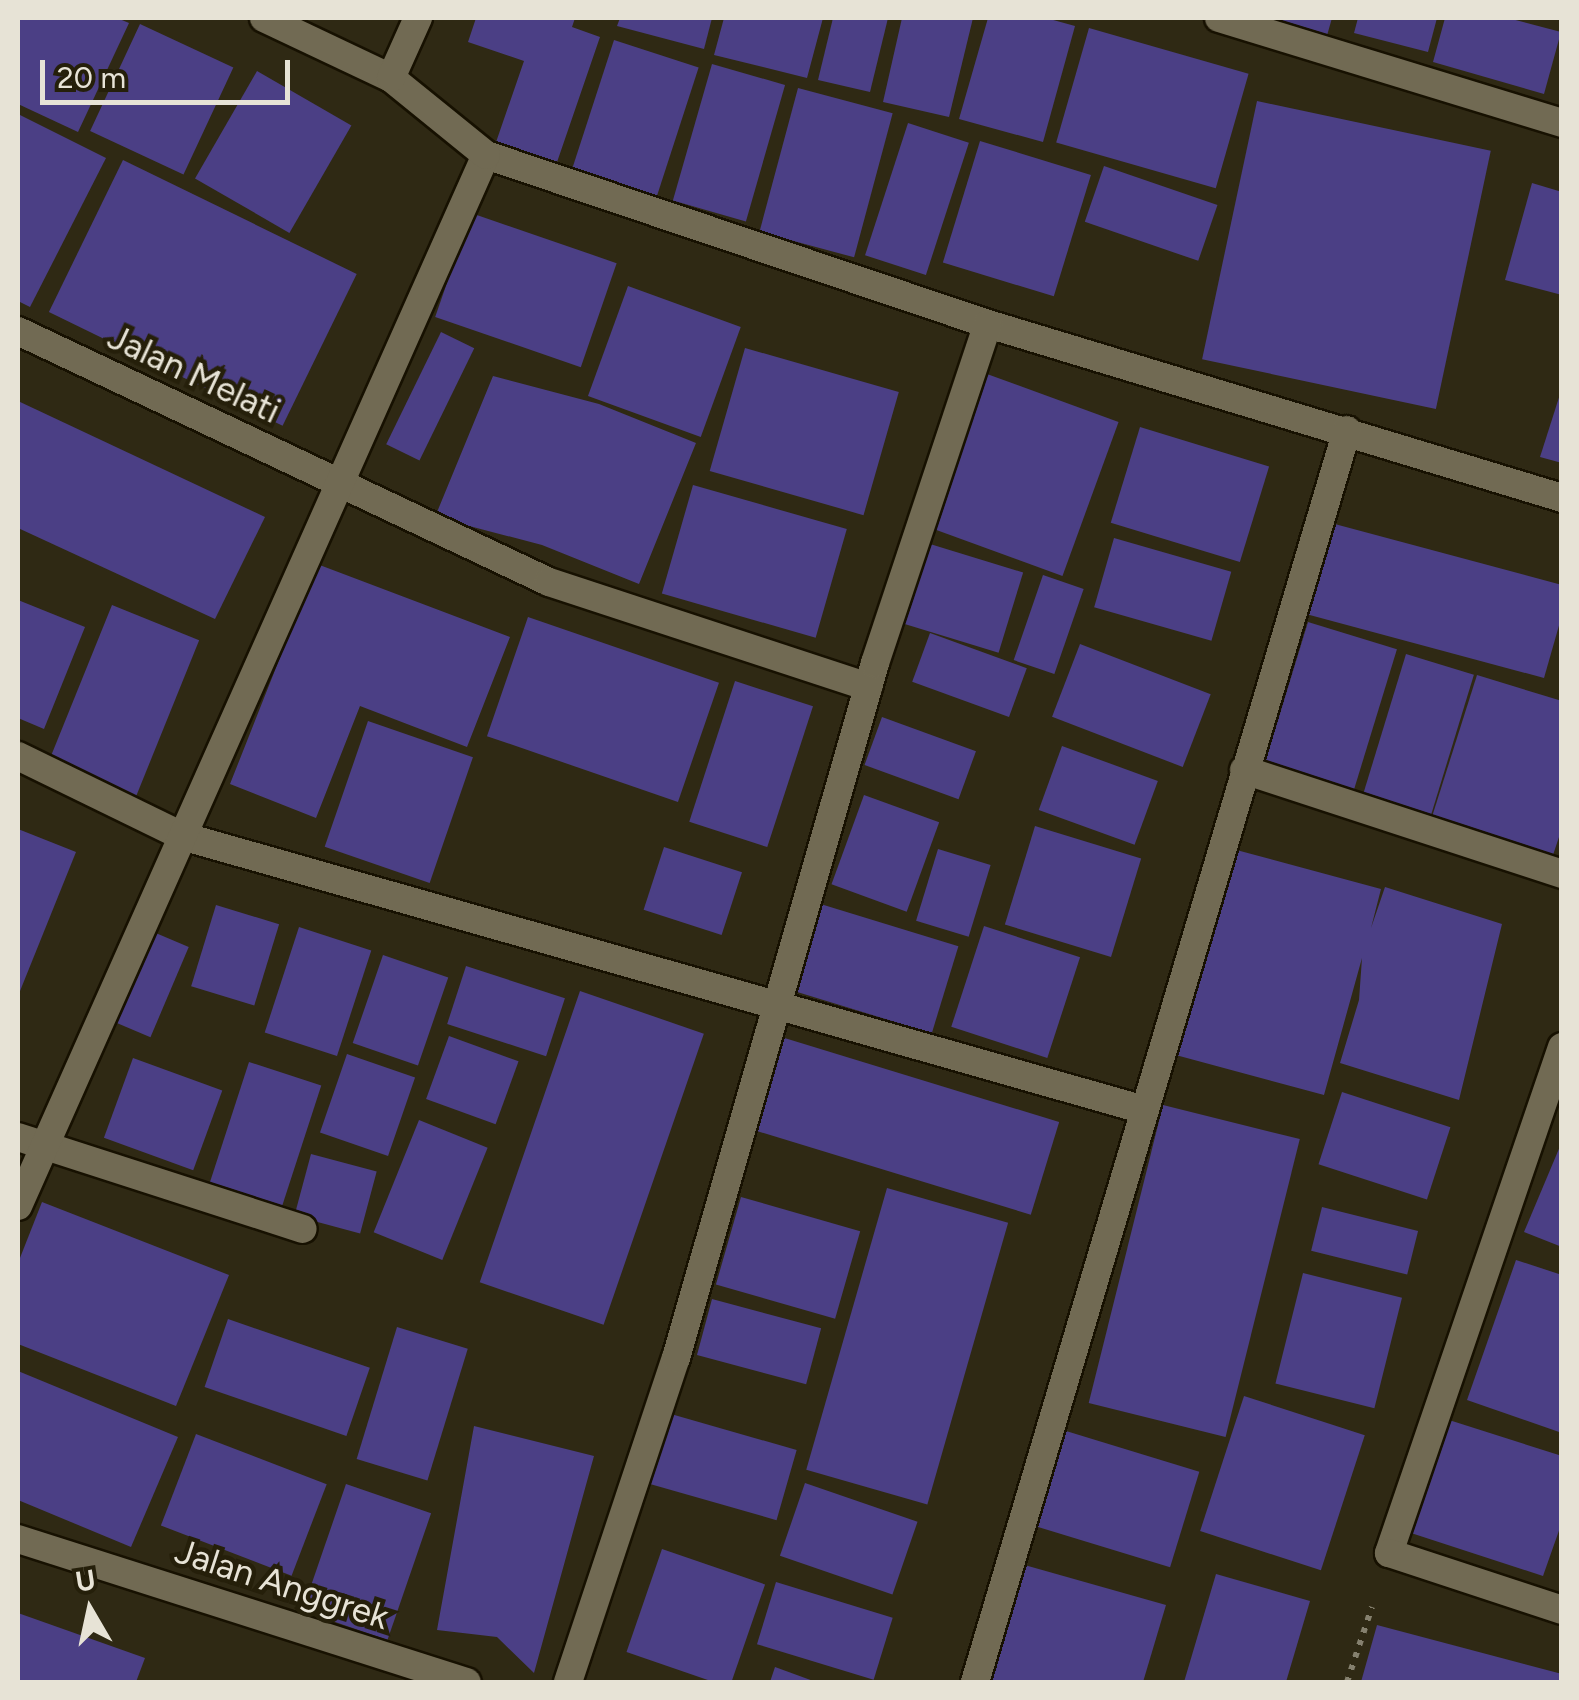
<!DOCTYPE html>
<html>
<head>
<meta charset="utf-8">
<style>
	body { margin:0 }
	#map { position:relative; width:1579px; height:1700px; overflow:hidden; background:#2f2914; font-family:Figtree,sans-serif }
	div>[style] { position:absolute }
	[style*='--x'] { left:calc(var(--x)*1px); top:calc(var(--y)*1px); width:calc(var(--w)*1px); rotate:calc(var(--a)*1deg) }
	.building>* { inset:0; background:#4b3f85; transform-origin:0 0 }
	.path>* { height:6px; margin-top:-3px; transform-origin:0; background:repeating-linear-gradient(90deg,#85806e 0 5px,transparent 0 13px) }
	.roads { filter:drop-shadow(2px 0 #171101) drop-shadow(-2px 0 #171101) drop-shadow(0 2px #171101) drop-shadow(0 -2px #171101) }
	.minor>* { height:28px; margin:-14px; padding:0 14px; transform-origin:14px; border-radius:14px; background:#716a53 }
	span { translate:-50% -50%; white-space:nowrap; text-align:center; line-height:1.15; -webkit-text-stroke:9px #251f0a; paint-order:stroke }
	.street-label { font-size:35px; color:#e7e3d6 }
	.frame { position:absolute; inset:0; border:20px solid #e7e3d6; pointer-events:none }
	.north { position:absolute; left:40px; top:1560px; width:100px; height:100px; -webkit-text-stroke:8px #251f0a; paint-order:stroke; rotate:351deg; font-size:28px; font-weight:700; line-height:40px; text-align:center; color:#e7e3d6 }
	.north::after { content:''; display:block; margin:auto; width:35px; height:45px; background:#e7e3d6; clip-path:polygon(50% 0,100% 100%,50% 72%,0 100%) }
	.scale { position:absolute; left:40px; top:60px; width:250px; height:45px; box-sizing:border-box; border:5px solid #e7e3d6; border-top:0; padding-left:12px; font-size:30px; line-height:35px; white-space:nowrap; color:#e7e3d6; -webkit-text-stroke:8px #251f0a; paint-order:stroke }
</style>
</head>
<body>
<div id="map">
	<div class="building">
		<div style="clip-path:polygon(18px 18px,117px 18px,129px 23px,78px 132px,18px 104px)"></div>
		<div style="clip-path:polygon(476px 18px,575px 18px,572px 27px,600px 37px,555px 168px,494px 148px,524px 61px,468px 42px)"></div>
		<div style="clip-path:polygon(620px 18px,712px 18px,704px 49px,617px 26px)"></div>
		<div style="clip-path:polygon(724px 18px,823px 18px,807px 78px,714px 55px)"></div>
		<div style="clip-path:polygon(833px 18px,888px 18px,870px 92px,818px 80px)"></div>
		<div style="clip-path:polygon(902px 18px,973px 18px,949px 117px,883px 102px)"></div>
		<div style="clip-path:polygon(988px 18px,1046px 18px,1075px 26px,1043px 142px,959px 119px)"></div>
		<div style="clip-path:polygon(1253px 18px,1332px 18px,1326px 39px)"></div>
		<div style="clip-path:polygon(1358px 18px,1437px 18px,1428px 52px,1354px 33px)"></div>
		<div style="clip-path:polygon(1445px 18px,1508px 18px,1561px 32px,1544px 94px,1433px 62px)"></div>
		<div style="left:140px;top:24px;width:103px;height:118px;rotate:25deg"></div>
		<div style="left:1089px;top:28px;width:166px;height:119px;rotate:16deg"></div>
		<div style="left:614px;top:40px;width:89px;height:150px;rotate:18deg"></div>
		<div style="left:712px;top:64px;width:76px;height:142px;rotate:16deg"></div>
		<div style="left:257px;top:71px;width:109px;height:124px;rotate:30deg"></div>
		<div style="left:798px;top:88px;width:98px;height:149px;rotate:15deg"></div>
		<div style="left:1257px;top:101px;width:239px;height:264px;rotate:12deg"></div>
		<div style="clip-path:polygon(18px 114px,106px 158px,30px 307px,18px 301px)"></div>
		<div style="left:908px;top:123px;width:64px;height:139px;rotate:18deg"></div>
		<div style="left:980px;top:141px;width:116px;height:127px;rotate:17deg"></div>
		<div style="left:123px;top:160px;width:260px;height:169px;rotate:26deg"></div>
		<div style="left:1104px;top:166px;width:120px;height:59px;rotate:19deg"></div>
		<div style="clip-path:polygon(1532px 183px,1562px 192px,1562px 295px,1505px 280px)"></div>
		<div style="left:471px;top:213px;width:154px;height:110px;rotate:19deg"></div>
		<div style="left:628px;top:286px;width:120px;height:117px;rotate:20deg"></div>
		<div style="left:441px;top:332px;width:37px;height:125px;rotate:26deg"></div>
		<div style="left:745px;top:348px;width:160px;height:128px;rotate:16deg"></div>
		<div style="left:987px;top:374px;width:140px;height:164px;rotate:20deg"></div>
		<div style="clip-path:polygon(493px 376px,599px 404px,696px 443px,639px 584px,542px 545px,435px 517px)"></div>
		<div style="clip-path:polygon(1562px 388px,1562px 463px,1540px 457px)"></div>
		<div style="clip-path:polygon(18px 401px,265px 517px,215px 619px,18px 528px)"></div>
		<div style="left:1140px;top:427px;width:135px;height:100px;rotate:17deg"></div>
		<div style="left:693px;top:485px;width:160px;height:113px;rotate:16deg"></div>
		<div style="clip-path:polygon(1331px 523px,1562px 585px,1562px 615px,1544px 678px,1306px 614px)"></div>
		<div style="left:1114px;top:538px;width:122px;height:72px;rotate:16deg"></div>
		<div style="left:917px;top:540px;width:111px;height:84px;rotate:17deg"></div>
		<div style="clip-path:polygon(317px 564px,510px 637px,467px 747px,360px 706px,316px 818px,230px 784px)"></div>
		<div style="left:1043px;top:575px;width:43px;height:90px;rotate:19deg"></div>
		<div style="clip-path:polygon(18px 600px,85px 627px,44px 729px,18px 718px)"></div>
		<div style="left:112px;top:605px;width:94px;height:171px;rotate:22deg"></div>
		<div style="left:528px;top:617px;width:202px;height:126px;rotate:19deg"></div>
		<div style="left:1308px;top:622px;width:93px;height:152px;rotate:17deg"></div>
		<div style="left:930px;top:633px;width:103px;height:52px;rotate:20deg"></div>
		<div style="left:1080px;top:644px;width:140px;height:78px;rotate:21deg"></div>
		<div style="left:1406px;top:654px;width:71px;height:149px;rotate:17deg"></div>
		<div style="clip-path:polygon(1477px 675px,1562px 701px,1562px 828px,1551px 861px,1430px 823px)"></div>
		<div style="left:735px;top:681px;width:82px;height:148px;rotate:18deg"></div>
		<div style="left:882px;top:717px;width:100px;height:51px;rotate:20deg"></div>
		<div style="left:368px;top:721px;width:111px;height:133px;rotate:19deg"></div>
		<div style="left:1062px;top:746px;width:102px;height:68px;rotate:20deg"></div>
		<div style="left:864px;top:795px;width:80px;height:95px;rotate:20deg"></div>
		<div style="left:1035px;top:826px;width:111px;height:103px;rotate:17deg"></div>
		<div style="clip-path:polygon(18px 829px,76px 852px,18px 996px)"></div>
		<div style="left:664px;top:847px;width:82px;height:66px;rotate:18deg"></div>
		<div style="clip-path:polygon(1229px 848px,1381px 889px,1371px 928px,1385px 887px,1502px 924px,1459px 1100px,1340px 1063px,1359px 1000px,1362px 958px,1324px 1095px,1172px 1054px)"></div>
		<div style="left:938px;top:849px;width:55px;height:75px;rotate:17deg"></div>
		<div style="left:814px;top:902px;width:151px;height:91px;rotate:17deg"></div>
		<div style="left:216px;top:905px;width:66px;height:85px;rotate:17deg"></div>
		<div style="left:984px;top:926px;width:101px;height:106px;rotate:18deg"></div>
		<div style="left:299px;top:927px;width:76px;height:111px;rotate:18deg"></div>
		<div style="left:151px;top:931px;width:41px;height:98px;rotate:23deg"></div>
		<div style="left:383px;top:955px;width:69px;height:93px;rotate:19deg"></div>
		<div style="left:466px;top:966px;width:104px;height:61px;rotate:18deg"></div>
		<div style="left:580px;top:991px;width:131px;height:308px;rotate:19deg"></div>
		<div style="left:449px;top:1036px;width:74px;height:67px;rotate:20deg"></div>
		<div style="left:778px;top:1036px;width:294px;height:97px;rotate:17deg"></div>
		<div style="left:347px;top:1054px;width:72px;height:83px;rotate:19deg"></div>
		<div style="left:133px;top:1058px;width:95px;height:85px;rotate:20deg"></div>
		<div style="left:249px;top:1062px;width:76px;height:133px;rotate:18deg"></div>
		<div style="left:1342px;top:1092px;width:114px;height:76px;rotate:18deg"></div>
		<div style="left:1163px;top:1105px;width:141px;height:307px;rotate:14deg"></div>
		<div style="left:419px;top:1120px;width:74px;height:121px;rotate:22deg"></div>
		<div style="clip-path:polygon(1561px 1144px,1562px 1144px,1562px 1247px,1524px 1232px)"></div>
		<div style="left:311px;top:1154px;width:68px;height:64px;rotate:15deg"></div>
		<div style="left:887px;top:1188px;width:126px;height:293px;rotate:16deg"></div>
		<div style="left:741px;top:1197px;width:124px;height:91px;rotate:16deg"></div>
		<div style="clip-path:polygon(42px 1202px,229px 1275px,176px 1406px,18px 1344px,18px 1263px)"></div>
		<div style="left:1322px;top:1207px;width:99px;height:45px;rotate:14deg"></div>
		<div style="clip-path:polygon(1516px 1260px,1562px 1275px,1562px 1433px,1467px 1400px)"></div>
		<div style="left:1303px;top:1273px;width:102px;height:114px;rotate:14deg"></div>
		<div style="left:712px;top:1299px;width:113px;height:58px;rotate:15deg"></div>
		<div style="left:228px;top:1319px;width:150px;height:72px;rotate:19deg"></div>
		<div style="left:397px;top:1327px;width:74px;height:138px;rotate:17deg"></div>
		<div style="clip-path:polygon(18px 1371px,178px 1437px,131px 1547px,18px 1500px)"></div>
		<div style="left:1244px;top:1396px;width:127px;height:142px;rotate:18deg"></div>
		<div style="left:664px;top:1412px;width:138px;height:73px;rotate:16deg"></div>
		<div style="clip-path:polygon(1449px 1420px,1562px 1456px,1562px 1522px,1543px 1576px,1411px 1533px)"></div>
		<div style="clip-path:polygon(474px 1426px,594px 1456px,534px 1673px,497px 1637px,437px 1630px)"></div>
		<div style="left:1053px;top:1427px;width:153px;height:100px;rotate:17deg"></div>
		<div style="left:196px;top:1434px;width:140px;height:98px;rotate:21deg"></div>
		<div style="left:805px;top:1483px;width:119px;height:77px;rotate:19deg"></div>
		<div style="left:346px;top:1484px;width:90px;height:134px;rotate:19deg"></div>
		<div style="left:662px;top:1549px;width:109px;height:109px;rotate:19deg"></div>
		<div style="clip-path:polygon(1021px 1564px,1166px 1605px,1143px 1682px,986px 1682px)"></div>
		<div style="clip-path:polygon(1216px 1574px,1310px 1601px,1286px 1682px,1184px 1682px)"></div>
		<div style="left:776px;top:1582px;width:122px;height:65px;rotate:17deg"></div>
		<div style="clip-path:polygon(18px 1613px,145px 1658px,136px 1682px,18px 1682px)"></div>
		<div style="clip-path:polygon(1377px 1625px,1562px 1674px,1562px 1682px,1361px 1682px)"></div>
		<div style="clip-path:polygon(775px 1667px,816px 1682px,770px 1682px)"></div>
	</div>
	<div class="path">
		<div style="--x:1347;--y:1682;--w:79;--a:-71.6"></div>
	</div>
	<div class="roads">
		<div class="minor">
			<div style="--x:264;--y:18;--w:140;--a:25.3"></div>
			<div style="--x:1219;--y:18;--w:359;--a:17"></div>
			<div style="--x:486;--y:155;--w:530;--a:18.61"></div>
			<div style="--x:988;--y:324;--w:600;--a:16.86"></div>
			<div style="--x:18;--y:331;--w:587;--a:25.3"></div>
			<div style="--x:549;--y:582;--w:336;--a:18.2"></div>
			<div style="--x:18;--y:756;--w:182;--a:26"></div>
			<div style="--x:182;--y:836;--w:997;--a:15.89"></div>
			<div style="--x:1244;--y:770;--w:335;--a:18.1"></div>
			<div style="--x:1562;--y:1047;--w:535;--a:108.88"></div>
			<div style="--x:1389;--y:1553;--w:182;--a:18.2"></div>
			<div style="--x:18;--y:1137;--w:299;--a:17.9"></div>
			<div style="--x:18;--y:1206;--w:1150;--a:-66"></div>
			<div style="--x:486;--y:155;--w:122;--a:-141"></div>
			<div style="--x:391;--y:78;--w:66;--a:-65.8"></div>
			<div style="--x:18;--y:1539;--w:471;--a:17.7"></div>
			<div style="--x:568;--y:1682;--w:342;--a:-71.6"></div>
			<div style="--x:676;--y:1358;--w:723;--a:-74.02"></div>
			<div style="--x:875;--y:663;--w:357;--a:-71.6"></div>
			<div style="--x:975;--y:1682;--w:1306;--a:-73.45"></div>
		</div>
	</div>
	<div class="street-label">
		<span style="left:194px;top:374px;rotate:25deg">Jalan Melati</span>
		<span style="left:282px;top:1584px;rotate:18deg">Jalan Anggrek</span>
	</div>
	<div class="frame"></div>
	<div class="north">U</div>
	<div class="scale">20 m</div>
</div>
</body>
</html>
